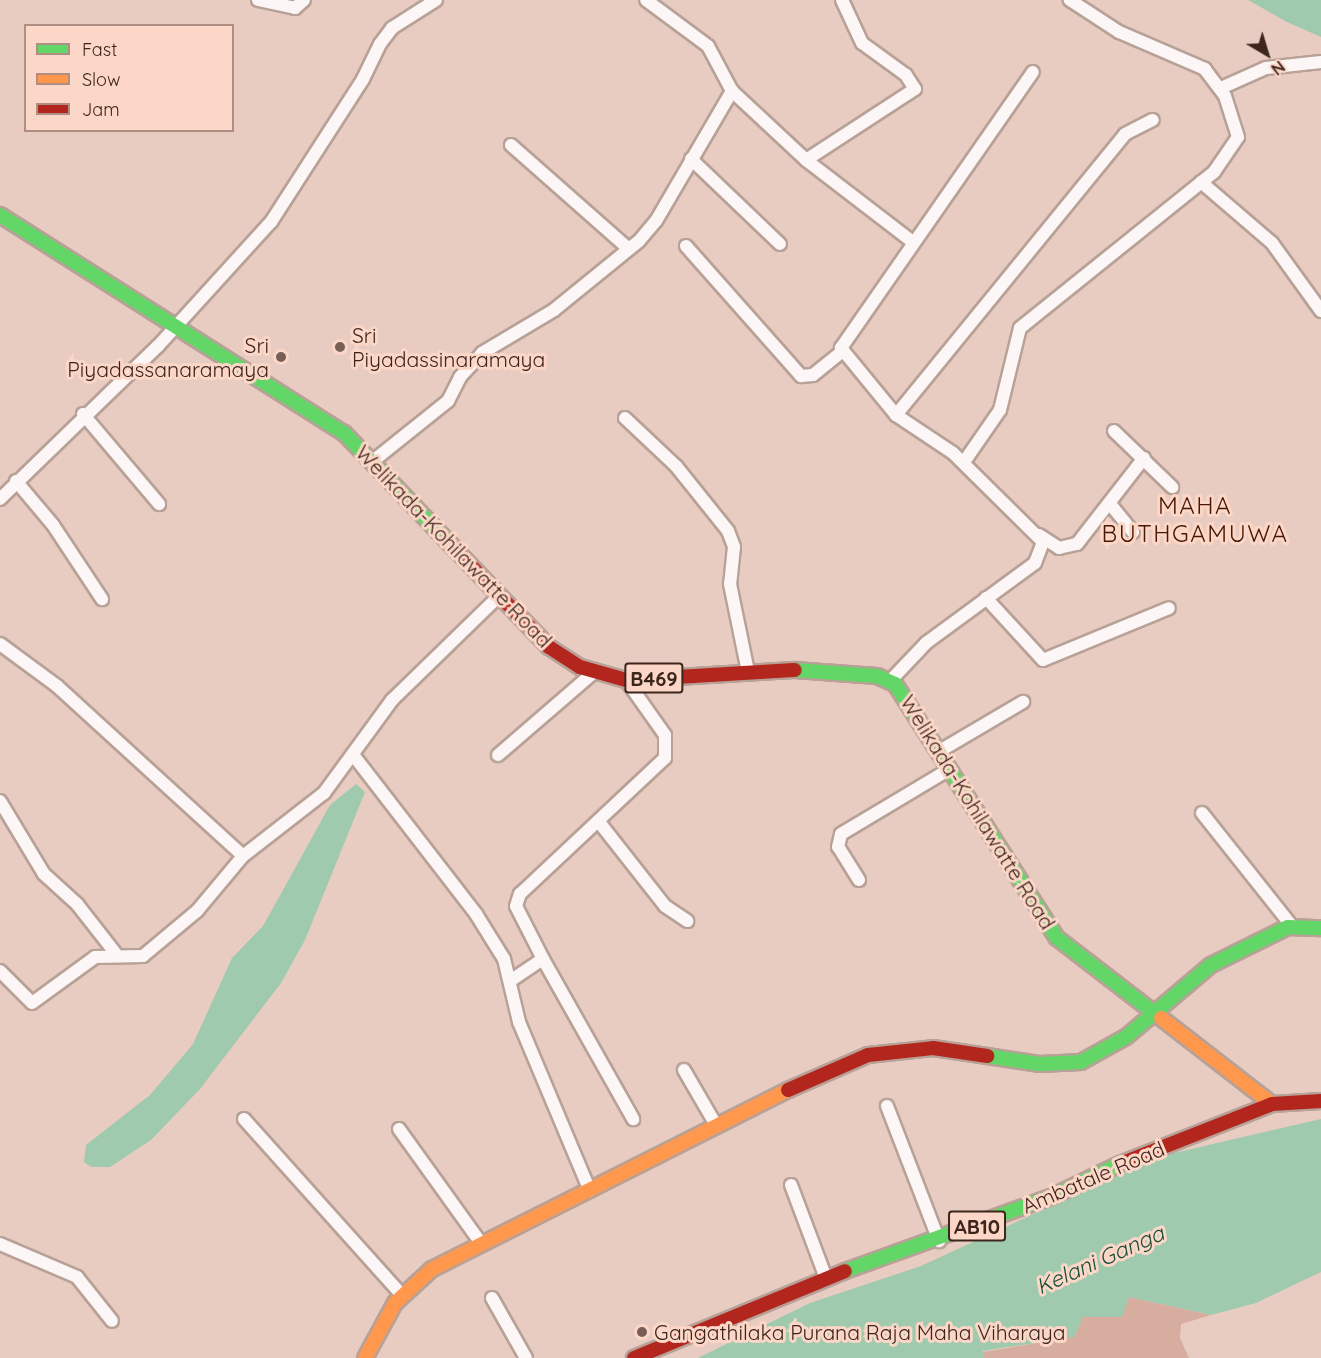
<!DOCTYPE html>
<html>
<head>
<meta charset="utf-8">
<style>
	body { margin:0 }
	#map { position:relative; width:1321px; height:1358px; overflow:hidden; background:#e8ccc1; font-family:Quicksand,sans-serif }
	div>[style] { position:absolute }
	[style*='--x'] { left:calc(var(--x)*1px); top:calc(var(--y)*1px); width:calc(var(--w)*1px); rotate:calc(var(--a)*1deg) }
	.green>* { inset:0; background:#d6ad9e }
	.water>* { inset:0; background:#9fcaae }
	.roads { filter:drop-shadow(2px 0 #b8a197) drop-shadow(-2px 0 #b8a197) drop-shadow(0 2px #b8a197) drop-shadow(0 -2px #b8a197) }
	.street>* { height:12px; margin:-6px; padding:0 6px; transform-origin:6px; border-radius:6px; background:#fcf7f6 }
	.fast>* { height:14px; margin:-7px; padding:0 7px; transform-origin:7px; border-radius:7px; background:#63d668 }
	.slow>* { height:14px; margin:-7px; padding:0 7px; transform-origin:7px; border-radius:7px; background:#ff974d }
	.jam>* { height:14px; margin:-7px; padding:0 7px; transform-origin:7px; border-radius:7px; background:#b3261e }
	.dots>* { width:16px; height:16px; translate:-50% -50%; box-sizing:border-box; border:3px solid #fcd6c7; border-radius:50% }
	span { translate:-50% -50%; white-space:nowrap; text-align:center; line-height:1.15; -webkit-text-stroke:6px #fcd6c7; paint-order:stroke }
	.shield-label span { padding:2px 4px; background:#fcd6c7; border:2px solid; border-radius:4px; -webkit-text-stroke-width:0 }
	.shield-label { font-size:20px; color:#3c251c; font-weight:700 }
	.poi-label { font-size:21px; color:#3c251c }
	.left { translate:0 -50%; text-align:left }
	.right { translate:-100% -50%; text-align:right }
	.street-label { font-size:21px; color:#3c251c }
	.water-label { font-size:22px; color:#154e37; font-style:italic }
	.quarter-label { font-size:24px; color:#471803; letter-spacing:1.5px }
	.legend { position:absolute; left:24px; top:24px; width:210px; height:108px; box-sizing:border-box; background:#fcd6c7; border:2px solid #af8f83; margin:0; padding:8px 10px; list-style:none; font-size:18px; color:#3c251c }
	.legend li { display:flex; align-items:center; gap:12px; height:30px }
	.legend b { width:30px; border:2px solid #af8f83 }
	.north { position:absolute; left:1237px; top:24px; width:60px; height:60px; -webkit-text-stroke:4px #fcd6c7; paint-order:stroke; rotate:142deg; font-size:16px; font-weight:700; line-height:24px; text-align:center; color:#3c251c }
	.north::after { content:''; display:block; margin:auto; width:21px; height:27px; background:#3c251c; clip-path:polygon(50% 0,100% 100%,50% 72%,0 100%) }
</style>
</head>
<body>
<div id="map">
	<div class="green">
		<div style="clip-path:polygon(1129px 1297px,1211px 1315px,1181px 1324px,1180px 1338px,1189px 1358px,984px 1358px,983px 1352px,1074px 1337px,1083px 1317px)"></div>
	</div>
	<div class="water">
		<div style="clip-path:polygon(1248px 0,1321px 0,1321px 37px,1287px 22px)"></div>
		<div style="clip-path:polygon(356px 784px,365px 792px,305px 940px,281px 983px,200px 1089px,151px 1140px,110px 1167px,91px 1167px,84px 1162px,86px 1145px,150px 1095px,193px 1044px,232px 958px,263px 926px,330px 805px)"></div>
		<div style="clip-path:polygon(1321px 1119px,1321px 1272px,1256px 1303px,1211px 1315px,1129px 1297px,1122px 1317px,1083px 1317px,1074px 1337px,983px 1351px,984px 1358px,698px 1358px,810px 1303px,921px 1266px,1157px 1157px)"></div>
	</div>
	<div class="roads">
		<div class="street">
			<div style="--x:258;--y:0;--w:38;--a:12"></div>
			<div style="--x:295;--y:8;--w:12;--a:-42"></div>
			<div style="--x:1221;--y:88;--w:49;--a:-24"></div>
			<div style="--x:1266;--y:68;--w:55;--a:-6.2"></div>
			<div style="--x:732;--y:91;--w:101;--a:43"></div>
			<div style="--x:806;--y:160;--w:135;--a:37.5"></div>
			<div style="--x:511;--y:145;--w:156;--a:41.4"></div>
			<div style="--x:691;--y:159;--w:123;--a:43.7"></div>
			<div style="--x:806;--y:160;--w:130;--a:-33.1"></div>
			<div style="--x:915;--y:89;--w:17;--a:-123"></div>
			<div style="--x:906;--y:75;--w:54;--a:-144"></div>
			<div style="--x:862;--y:43;--w:47;--a:-114.9"></div>
			<div style="--x:1201;--y:182;--w:94;--a:40.7"></div>
			<div style="--x:1272;--y:243;--w:84;--a:54.2"></div>
			<div style="--x:686;--y:246;--w:174;--a:48.5"></div>
			<div style="--x:801;--y:376;--w:12;--a:-5"></div>
			<div style="--x:813;--y:375;--w:36;--a:-39"></div>
			<div style="--x:83;--y:414;--w:118;--a:49.8"></div>
			<div style="--x:896;--y:415;--w:362;--a:-50.8"></div>
			<div style="--x:1125;--y:134;--w:31;--a:-27"></div>
			<div style="--x:625;--y:418;--w:70;--a:43.3"></div>
			<div style="--x:676;--y:466;--w:83;--a:51.3"></div>
			<div style="--x:728;--y:531;--w:17;--a:69"></div>
			<div style="--x:734;--y:547;--w:37;--a:96"></div>
			<div style="--x:730;--y:584;--w:90;--a:78.4"></div>
			<div style="--x:1114;--y:431;--w:81;--a:44"></div>
			<div style="--x:373;--y:461;--w:96;--a:-38.7"></div>
			<div style="--x:448;--y:401;--w:27;--a:-63"></div>
			<div style="--x:460;--y:377;--w:33;--a:-47"></div>
			<div style="--x:482;--y:353;--w:84;--a:-30.8"></div>
			<div style="--x:554;--y:310;--w:109;--a:-39.1"></div>
			<div style="--x:639;--y:241;--w:26;--a:-50"></div>
			<div style="--x:656;--y:221;--w:151;--a:-59.7"></div>
			<div style="--x:732;--y:91;--w:51;--a:-118.1"></div>
			<div style="--x:708;--y:46;--w:77;--a:-143.4"></div>
			<div style="--x:964;--y:462;--w:63;--a:-55.3"></div>
			<div style="--x:1000;--y:410;--w:84;--a:-76.3"></div>
			<div style="--x:1020;--y:328;--w:249;--a:-38.8"></div>
			<div style="--x:1214;--y:172;--w:42;--a:-55.6"></div>
			<div style="--x:1238;--y:137;--w:43;--a:-107.6"></div>
			<div style="--x:1225;--y:96;--w:34;--a:-127"></div>
			<div style="--x:1205;--y:69;--w:94;--a:-156.7"></div>
			<div style="--x:1119;--y:32;--w:59;--a:-146.9"></div>
			<div style="--x:16;--y:481;--w:57;--a:49.9"></div>
			<div style="--x:53;--y:525;--w:89;--a:56.5"></div>
			<div style="--x:0;--y:499;--w:220;--a:-44.1"></div>
			<div style="--x:158;--y:346;--w:168;--a:-47.7"></div>
			<div style="--x:271;--y:222;--w:170;--a:-57.2"></div>
			<div style="--x:363;--y:79;--w:39;--a:-64"></div>
			<div style="--x:380;--y:44;--w:20;--a:-53"></div>
			<div style="--x:392;--y:28;--w:52;--a:-32.5"></div>
			<div style="--x:1111;--y:505;--w:35;--a:51"></div>
			<div style="--x:1039;--y:535;--w:24;--a:33"></div>
			<div style="--x:1059;--y:548;--w:18;--a:-13"></div>
			<div style="--x:1077;--y:544;--w:109;--a:-52.1"></div>
			<div style="--x:986;--y:598;--w:84;--a:47.4"></div>
			<div style="--x:1043;--y:660;--w:136;--a:-22.4"></div>
			<div style="--x:0;--y:644;--w:71;--a:36.4"></div>
			<div style="--x:57;--y:686;--w:252;--a:42.4"></div>
			<div style="--x:890;--y:681;--w:52;--a:-46.5"></div>
			<div style="--x:926;--y:643;--w:135;--a:-36.3"></div>
			<div style="--x:1035;--y:563;--w:22;--a:-69"></div>
			<div style="--x:1043;--y:542;--w:127;--a:-135.3"></div>
			<div style="--x:953;--y:453;--w:69;--a:-146.3"></div>
			<div style="--x:896;--y:415;--w:87;--a:-129.4"></div>
			<div style="--x:841;--y:348;--w:336;--a:-55.2"></div>
			<div style="--x:938;--y:752;--w:99;--a:-30.5"></div>
			<div style="--x:498;--y:755;--w:127;--a:-40.8"></div>
			<div style="--x:354;--y:756;--w:200;--a:52.3"></div>
			<div style="--x:476;--y:914;--w:53;--a:58.1"></div>
			<div style="--x:504;--y:959;--w:65;--a:76.6"></div>
			<div style="--x:519;--y:1022;--w:183;--a:67.2"></div>
			<div style="--x:0;--y:801;--w:85;--a:58.9"></div>
			<div style="--x:44;--y:874;--w:45;--a:42.3"></div>
			<div style="--x:77;--y:904;--w:63;--a:52"></div>
			<div style="--x:1202;--y:813;--w:144;--a:51.5"></div>
			<div style="--x:599;--y:822;--w:107;--a:51.8"></div>
			<div style="--x:665;--y:906;--w:27;--a:34"></div>
			<div style="--x:859;--y:880;--w:39;--a:-122"></div>
			<div style="--x:838;--y:847;--w:13;--a:-77"></div>
			<div style="--x:841;--y:834;--w:125;--a:-30.9"></div>
			<div style="--x:543;--y:959;--w:184;--a:60.6"></div>
			<div style="--x:0;--y:971;--w:45;--a:45"></div>
			<div style="--x:32;--y:1003;--w:78;--a:-36.1"></div>
			<div style="--x:95;--y:957;--w:48;--a:-1.2"></div>
			<div style="--x:143;--y:956;--w:70;--a:-39.8"></div>
			<div style="--x:197;--y:911;--w:72;--a:-50.1"></div>
			<div style="--x:243;--y:856;--w:103;--a:-37.9"></div>
			<div style="--x:324;--y:793;--w:115;--a:-53.8"></div>
			<div style="--x:392;--y:700;--w:149;--a:-44.2"></div>
			<div style="--x:513;--y:979;--w:36;--a:-34"></div>
			<div style="--x:543;--y:959;--w:59;--a:-117"></div>
			<div style="--x:516;--y:906;--w:13;--a:-72"></div>
			<div style="--x:520;--y:894;--w:199;--a:-43.2"></div>
			<div style="--x:665;--y:758;--w:23;--a:-90"></div>
			<div style="--x:665;--y:735;--w:67;--a:-125.3"></div>
			<div style="--x:684;--y:1070;--w:64;--a:59.8"></div>
			<div style="--x:887;--y:1106;--w:145;--a:68.9"></div>
			<div style="--x:244;--y:1119;--w:237;--a:48.1"></div>
			<div style="--x:399;--y:1129;--w:140;--a:54.3"></div>
			<div style="--x:791;--y:1185;--w:99;--a:69.4"></div>
			<div style="--x:0;--y:1244;--w:84;--a:23.2"></div>
			<div style="--x:77;--y:1277;--w:56;--a:51.5"></div>
			<div style="--x:492;--y:1298;--w:69;--a:60.5"></div>
		</div>
		<div class="fast">
			<div style="--x:0;--y:215;--w:407;--a:32.4"></div>
			<div style="--x:344;--y:433;--w:156;--a:46.3"></div>
			<div style="--x:795;--y:670;--w:82;--a:4.2"></div>
			<div style="--x:877;--y:676;--w:20;--a:24"></div>
			<div style="--x:895;--y:684;--w:301;--a:57.5"></div>
			<div style="--x:1057;--y:938;--w:131;--a:37.6"></div>
			<div style="--x:987;--y:1056;--w:54;--a:8.6"></div>
			<div style="--x:1040;--y:1064;--w:41;--a:-2.8"></div>
			<div style="--x:1081;--y:1062;--w:51;--a:-29.1"></div>
			<div style="--x:1126;--y:1037;--w:111;--a:-40.3"></div>
			<div style="--x:1211;--y:965;--w:86;--a:-26.3"></div>
			<div style="--x:1288;--y:927;--w:33;--a:2"></div>
			<div style="--x:845;--y:1271;--w:219;--a:-19.8"></div>
			<div style="--x:1051;--y:1197;--w:76;--a:-25.6"></div>
		</div>
		<div class="slow">
			<div style="--x:1161;--y:1018;--w:140;--a:37.8"></div>
			<div style="--x:365;--y:1358;--w:63;--a:-61.4"></div>
			<div style="--x:395;--y:1303;--w:50;--a:-42.6"></div>
			<div style="--x:432;--y:1269;--w:398;--a:-26.7"></div>
		</div>
		<div class="jam">
			<div style="--x:452;--y:546;--w:140;--a:46.2"></div>
			<div style="--x:549;--y:647;--w:37;--a:33"></div>
			<div style="--x:580;--y:667;--w:48;--a:15.8"></div>
			<div style="--x:626;--y:680;--w:169;--a:-3.4"></div>
			<div style="--x:788;--y:1090;--w:87;--a:-23.6"></div>
			<div style="--x:868;--y:1055;--w:65;--a:-6.1"></div>
			<div style="--x:933;--y:1048;--w:55;--a:8.4"></div>
			<div style="--x:1120;--y:1164;--w:163;--a:-21.5"></div>
			<div style="--x:1272;--y:1104;--w:49;--a:-3.5"></div>
			<div style="--x:634;--y:1358;--w:228;--a:-22.4"></div>
		</div>
	</div>
	<div class="dots">
		<div style="left:340px;top:347px;background:#785f56"></div>
		<div style="left:281px;top:357px;background:#785f56"></div>
		<div style="left:642px;top:1332px;background:#785f56"></div>
	</div>
	<div class="shield-label">
		<span style="left:654px;top:678px">B469</span>
		<span style="left:977px;top:1226px">AB10</span>
	</div>
	<div class="poi-label">
		<span class="left" style="left:352px;top:347px">Sri<br>Piyadassinaramaya</span>
		<span class="right" style="left:269px;top:357px">Sri<br>Piyadassanaramaya</span>
		<span class="left" style="left:654px;top:1332px">Gangathilaka Purana Raja Maha Viharaya</span>
	</div>
	<div class="street-label">
		<span style="left:454px;top:546px;rotate:46deg">Welikada-Kohilawatte Road</span>
		<span style="left:978px;top:812px;rotate:58deg">Welikada-Kohilawatte Road</span>
		<span style="left:1093px;top:1177px;rotate:-23deg">Ambatale Road</span>
	</div>
	<div class="water-label">
		<span style="left:1100px;top:1260px;rotate:-24deg">Kelani Ganga</span>
	</div>
	<div class="quarter-label">
		<span style="left:1195px;top:520px">MAHA<br>BUTHGAMUWA</span>
	</div>
	<ul class="legend">
	<li><b style="height:8px;background:#63d668"></b>Fast</li>
	<li><b style="height:8px;background:#ff974d"></b>Slow</li>
	<li><b style="height:8px;background:#b3261e"></b>Jam</li>
	</ul>
	<div class="north">N</div>
</div>
</body>
</html>
